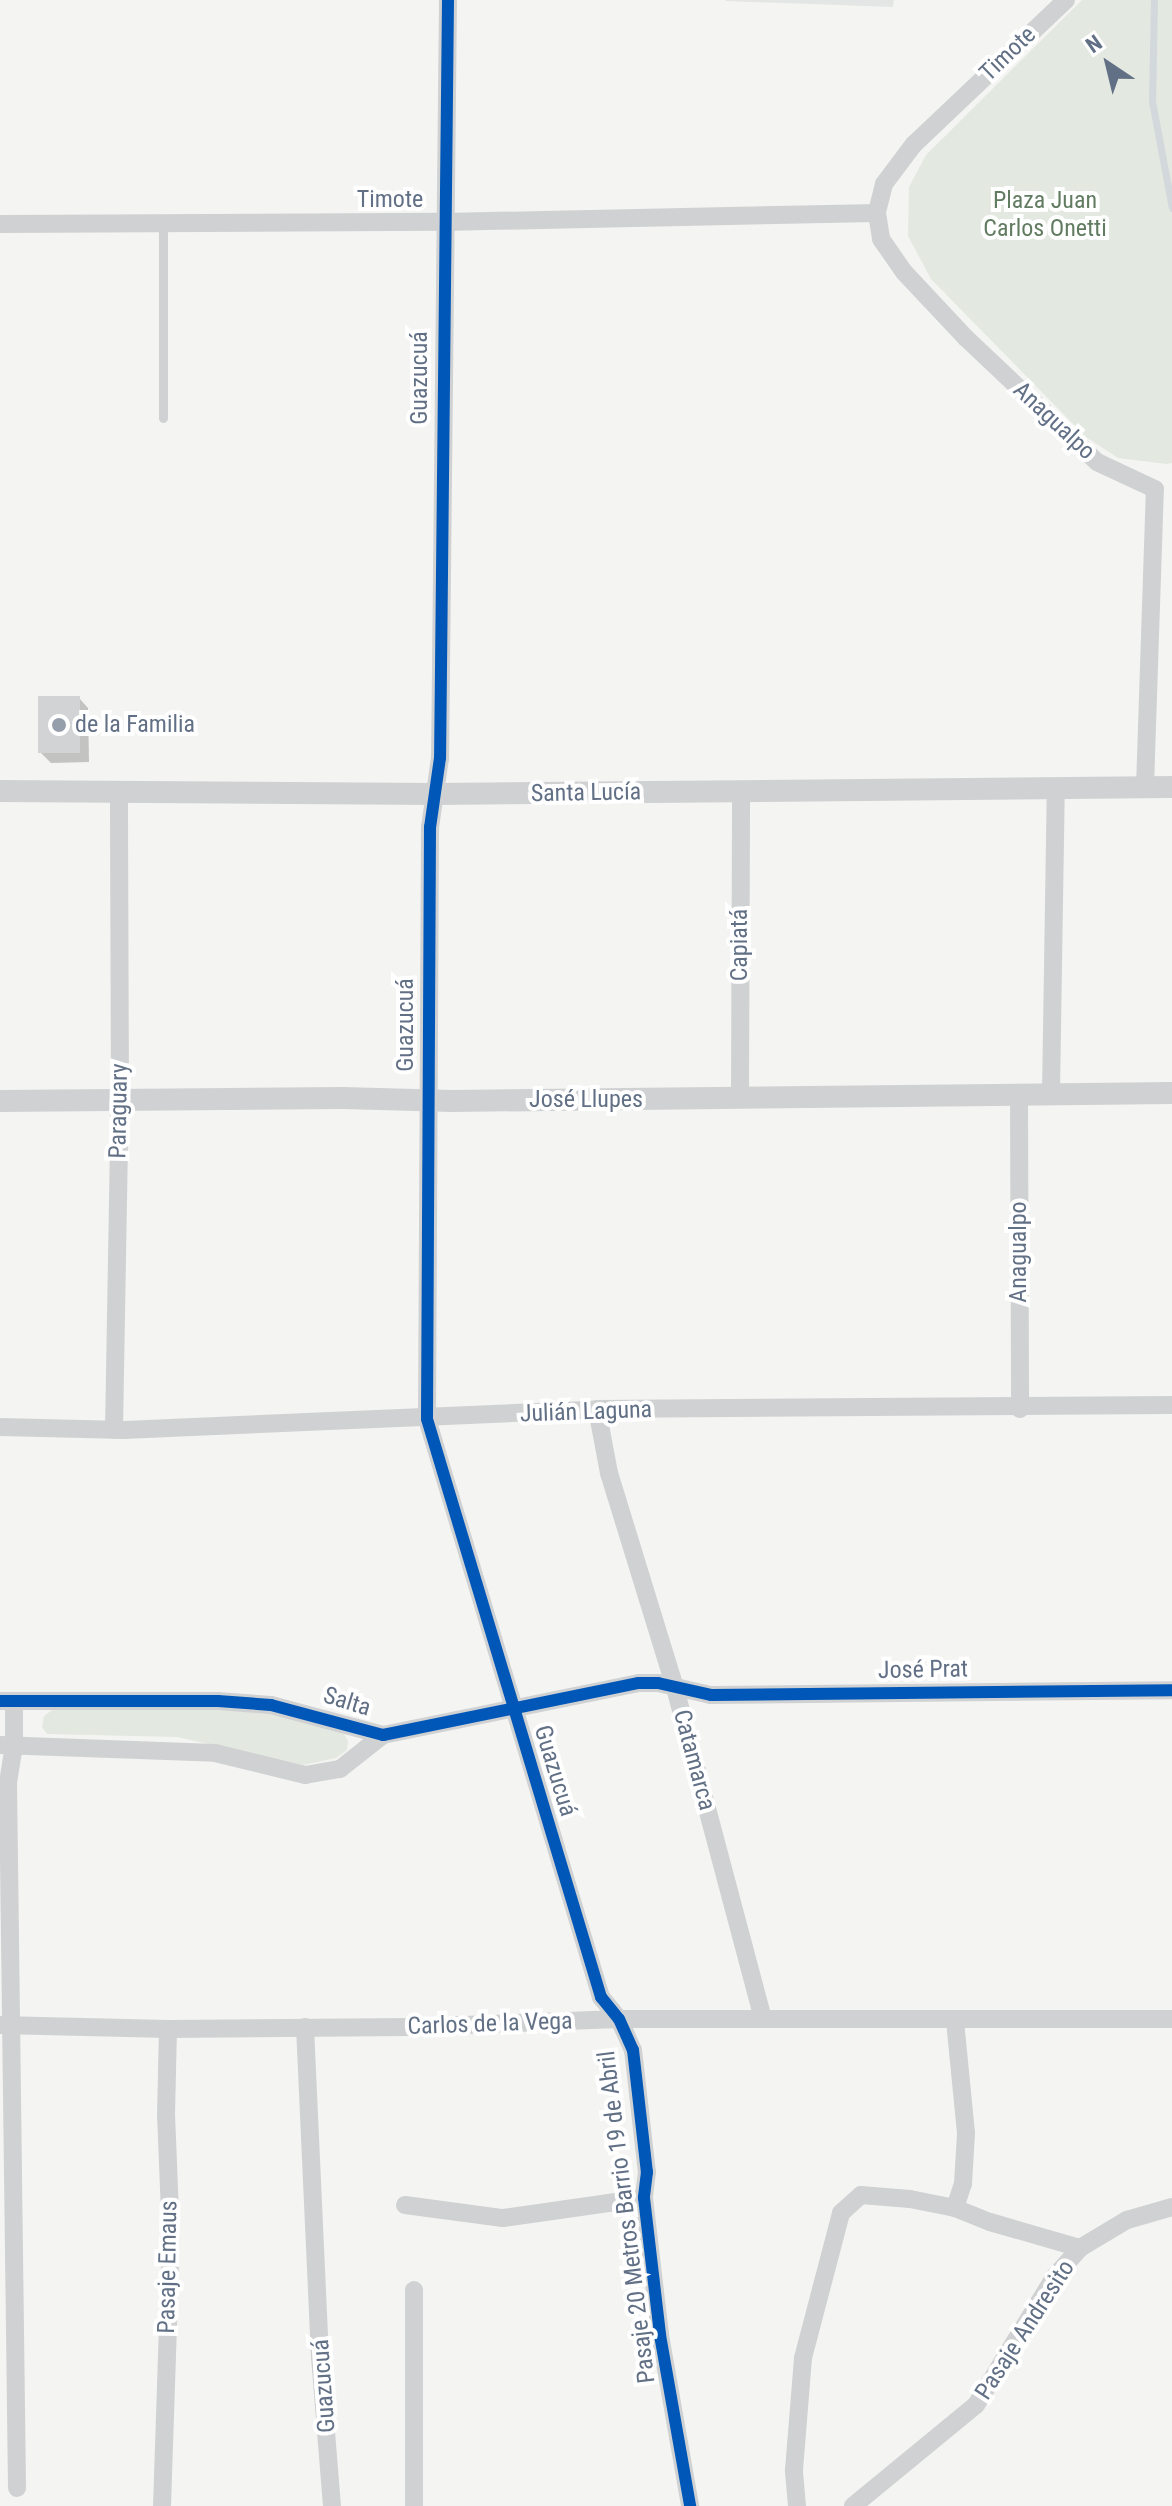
<!DOCTYPE html>
<html>
<head>
<meta charset="utf-8">
<style>
	body { margin:0 }
	#map { position:relative; width:1172px; height:2506px; overflow:hidden; background:#f4f5f2; font-family:"Roboto Condensed",sans-serif }
	div>[style] { position:absolute }
	[style*='--x'] { left:calc(var(--x)*1px); top:calc(var(--y)*1px); width:calc(var(--w)*1px); rotate:calc(var(--a)*1deg) }
	.built>* { inset:0; background:#e4e6e5 }
	.green>* { inset:0; background:#e3e8e0 }
	.shadow>* { inset:0; background:#0003 }
	.stream>* { height:7px; margin:-3.5px; padding:0 3.5px; transform-origin:3.5px; border-radius:3.5px; background:#d2d8dc }
	.building>* { inset:0; background:#d2d3d4; transform-origin:0 0 }
	.service>* { height:9px; margin:-4.5px; padding:0 4.5px; transform-origin:4.5px; border-radius:4.5px; background:#d0d1d2 }
	.minor>* { height:18px; margin:-9px; padding:0 9px; transform-origin:9px; border-radius:9px; background:#d0d1d2 }
	.tertiary>* { height:22px; margin:-11px; padding:0 11px; transform-origin:11px; border-radius:11px; background:#d0d1d2 }
	.cycleway>* { height:12px; margin:-6px; padding:0 6px; transform-origin:6px; border-radius:6px; background:#0057b8 }
	.dots>* { width:22px; height:22px; translate:-50% -50%; box-sizing:border-box; border:4px solid #fff; border-radius:50% }
	span { translate:-50% -50%; white-space:nowrap; text-align:center; line-height:1.15; -webkit-text-stroke:8px #fff; paint-order:stroke }
	.street-label { font-size:24px; color:#627086 }
	.park-label { font-size:24px; color:#627c61 }
	.poi-label { font-size:24px; color:#627086 }
	.left { translate:0 -50%; text-align:left }
	.north { position:absolute; left:1068px; top:24px; width:80px; height:80px; -webkit-text-stroke:6px #fff; paint-order:stroke; rotate:325deg; font-size:22px; font-weight:700; line-height:32px; text-align:center; color:#627086 }
	.north::after { content:''; display:block; margin:auto; width:28px; height:36px; background:#627086; clip-path:polygon(50% 0,100% 100%,50% 72%,0 100%) }
</style>
</head>
<body>
<div id="map">
	<div class="built">
		<div style="clip-path:polygon(726px 0,894px 0,893px 7px,725px 1px)"></div>
	</div>
	<div class="green">
		<div style="clip-path:polygon(1082px 0,1172px 0,1172px 463px,1167px 464px,1118px 458px,1086px 437px,931px 279px,908px 236px,909px 187px,926px 155px)"></div>
		<div style="clip-path:polygon(59px 1705px,235px 1706px,342px 1730px,348px 1741px,347px 1750px,336px 1758px,303px 1765px,177px 1737px,47px 1734px,42px 1727px,44px 1716px)"></div>
	</div>
	<div class="shadow">
		<div style="clip-path:polygon(79px 698px,88px 708px,89px 762px,51px 763px,41px 753px)"></div>
	</div>
	<div class="stream">
		<div style="--x:1154;--y:0;--w:101;--a:91.1"></div>
		<div style="--x:1152;--y:101;--w:109;--a:79.4"></div>
	</div>
	<div class="building">
		<div style="left:80px;top:696px;width:57px;height:42px;rotate:90deg"></div>
	</div>
	<div class="service">
		<div style="--x:163;--y:418;--w:195;--a:-90"></div>
	</div>
	<div class="minor">
		<div style="--x:448;--y:0;--w:758;--a:90.6"></div>
		<div style="--x:440;--y:758;--w:70;--a:98.2"></div>
		<div style="--x:430;--y:827;--w:592;--a:90.29"></div>
		<div style="--x:427;--y:1419;--w:604;--a:73.25"></div>
		<div style="--x:601;--y:1997;--w:28;--a:51"></div>
		<div style="--x:619;--y:2019;--w:34;--a:66"></div>
		<div style="--x:633;--y:2050;--w:123;--a:83.5"></div>
		<div style="--x:647;--y:2172;--w:26;--a:97"></div>
		<div style="--x:644;--y:2198;--w:138;--a:83.3"></div>
		<div style="--x:660;--y:2335;--w:174;--a:80"></div>
		<div style="--x:1066;--y:0;--w:209;--a:136.5"></div>
		<div style="--x:914;--y:144;--w:50;--a:126.9"></div>
		<div style="--x:884;--y:184;--w:30;--a:104"></div>
		<div style="--x:877;--y:213;--w:26;--a:81"></div>
		<div style="--x:881;--y:239;--w:40;--a:55.1"></div>
		<div style="--x:904;--y:272;--w:91;--a:46.8"></div>
		<div style="--x:966;--y:338;--w:180;--a:43.4"></div>
		<div style="--x:1097;--y:462;--w:64;--a:25"></div>
		<div style="--x:0;--y:224;--w:443;--a:-0.3"></div>
		<div style="--x:443;--y:222;--w:434;--a:-1.2"></div>
		<div style="--x:1145;--y:787;--w:298;--a:-88.1"></div>
		<div style="--x:1051;--y:1094;--w:306;--a:-89.1"></div>
		<div style="--x:1019;--y:1095;--w:314;--a:89.8"></div>
		<div style="--x:740;--y:1098;--w:307;--a:-89.8"></div>
		<div style="--x:597;--y:1409;--w:65;--a:79.4"></div>
		<div style="--x:609;--y:1473;--w:225;--a:72.9"></div>
		<div style="--x:675;--y:1688;--w:342;--a:75.1"></div>
		<div style="--x:0;--y:1427;--w:124;--a:1.4"></div>
		<div style="--x:124;--y:1430;--w:473;--a:-2.5"></div>
		<div style="--x:597;--y:1409;--w:575;--a:-0.4"></div>
		<div style="--x:114;--y:1430;--w:329;--a:-89"></div>
		<div style="--x:120;--y:1101;--w:309;--a:-90.2"></div>
		<div style="--x:0;--y:1701;--w:218;--a:0"></div>
		<div style="--x:218;--y:1701;--w:53;--a:4.3"></div>
		<div style="--x:271;--y:1705;--w:116;--a:15"></div>
		<div style="--x:383;--y:1735;--w:261;--a:-11.5"></div>
		<div style="--x:639;--y:1683;--w:19;--a:0"></div>
		<div style="--x:658;--y:1683;--w:54;--a:12.8"></div>
		<div style="--x:711;--y:1695;--w:461;--a:-0.6"></div>
		<div style="--x:14;--y:1701;--w:44;--a:90"></div>
		<div style="--x:14;--y:1745;--w:36;--a:99"></div>
		<div style="--x:8;--y:1781;--w:707;--a:89.27"></div>
		<div style="--x:0;--y:1745;--w:215;--a:2.1"></div>
		<div style="--x:215;--y:1753;--w:93;--a:13.7"></div>
		<div style="--x:305;--y:1775;--w:36;--a:-10"></div>
		<div style="--x:340;--y:1769;--w:55;--a:-38.3"></div>
		<div style="--x:0;--y:2025;--w:168;--a:1.4"></div>
		<div style="--x:168;--y:2029;--w:243;--a:-0.5"></div>
		<div style="--x:411;--y:2027;--w:208;--a:-2.2"></div>
		<div style="--x:619;--y:2019;--w:553;--a:0"></div>
		<div style="--x:305;--y:2027;--w:330;--a:87.4"></div>
		<div style="--x:320;--y:2357;--w:149;--a:85.4"></div>
		<div style="--x:405;--y:2205;--w:99;--a:7.6"></div>
		<div style="--x:503;--y:2218;--w:142;--a:-8.1"></div>
		<div style="--x:955;--y:2208;--w:25;--a:-72"></div>
		<div style="--x:963;--y:2184;--w:51;--a:-86.6"></div>
		<div style="--x:966;--y:2133;--w:114;--a:-95.6"></div>
		<div style="--x:414;--y:2290;--w:216;--a:90"></div>
		<div style="--x:162;--y:2506;--w:268;--a:-88.1"></div>
		<div style="--x:171;--y:2238;--w:122;--a:-92.3"></div>
		<div style="--x:166;--y:2116;--w:87;--a:-88.7"></div>
		<div style="--x:797;--y:2506;--w:36;--a:-95"></div>
		<div style="--x:794;--y:2470;--w:112;--a:-85.4"></div>
		<div style="--x:803;--y:2358;--w:150;--a:-75.3"></div>
		<div style="--x:841;--y:2213;--w:27;--a:-42"></div>
		<div style="--x:861;--y:2195;--w:49;--a:4.7"></div>
		<div style="--x:910;--y:2199;--w:46;--a:11.3"></div>
		<div style="--x:955;--y:2208;--w:38;--a:22"></div>
		<div style="--x:990;--y:2222;--w:94;--a:16.1"></div>
		<div style="--x:853;--y:2506;--w:159;--a:-39.4"></div>
		<div style="--x:976;--y:2405;--w:151;--a:-58.5"></div>
		<div style="--x:1055;--y:2276;--w:38;--a:-48"></div>
		<div style="--x:1080;--y:2248;--w:55;--a:-30.8"></div>
		<div style="--x:1127;--y:2220;--w:47;--a:-16.1"></div>
	</div>
	<div class="tertiary">
		<div style="--x:0;--y:791;--w:436;--a:0.4"></div>
		<div style="--x:436;--y:794;--w:736;--a:-0.54"></div>
		<div style="--x:0;--y:1101;--w:342;--a:-0.5"></div>
		<div style="--x:342;--y:1098;--w:110;--a:1.6"></div>
		<div style="--x:452;--y:1101;--w:720;--a:-0.64"></div>
	</div>
	<div class="cycleway">
		<div style="--x:448;--y:0;--w:758;--a:90.6"></div>
		<div style="--x:440;--y:758;--w:70;--a:98.2"></div>
		<div style="--x:430;--y:827;--w:592;--a:90.29"></div>
		<div style="--x:427;--y:1419;--w:604;--a:73.25"></div>
		<div style="--x:601;--y:1997;--w:28;--a:51"></div>
		<div style="--x:619;--y:2019;--w:34;--a:66"></div>
		<div style="--x:633;--y:2050;--w:123;--a:83.5"></div>
		<div style="--x:647;--y:2172;--w:26;--a:97"></div>
		<div style="--x:644;--y:2198;--w:138;--a:83.3"></div>
		<div style="--x:660;--y:2335;--w:174;--a:80"></div>
		<div style="--x:0;--y:1701;--w:218;--a:0"></div>
		<div style="--x:218;--y:1701;--w:53;--a:4.3"></div>
		<div style="--x:271;--y:1705;--w:116;--a:15"></div>
		<div style="--x:383;--y:1735;--w:261;--a:-11.5"></div>
		<div style="--x:639;--y:1683;--w:19;--a:0"></div>
		<div style="--x:658;--y:1683;--w:54;--a:12.8"></div>
		<div style="--x:711;--y:1695;--w:461;--a:-0.6"></div>
	</div>
	<div class="dots">
		<div style="left:59px;top:725px;background:#959fac"></div>
	</div>
	<div class="street-label">
		<span style="left:1008px;top:54px;rotate:-44deg">Timote</span>
		<span style="left:390px;top:200px">Timote</span>
		<span style="left:420px;top:378px;rotate:-90deg">Guazucuá</span>
		<span style="left:1054px;top:421px;rotate:43deg">Anagualpo</span>
		<span style="left:586px;top:793px;rotate:-1deg">Santa Lucía</span>
		<span style="left:740px;top:945px;rotate:-90deg">Capiatá</span>
		<span style="left:406px;top:1025px;rotate:-90deg">Guazucuá</span>
		<span style="left:586px;top:1100px">José Llupes</span>
		<span style="left:119px;top:1111px;rotate:-89deg">Paraguary</span>
		<span style="left:1019px;top:1252px;rotate:-90deg">Anagualpo</span>
		<span style="left:586px;top:1412px;rotate:-2deg">Julián Laguna</span>
		<span style="left:923px;top:1670px;rotate:-1deg">José Prat</span>
		<span style="left:347px;top:1702px;rotate:17deg">Salta</span>
		<span style="left:694px;top:1760px;rotate:75deg">Catamarca</span>
		<span style="left:555px;top:1771px;rotate:73deg">Guazucuá</span>
		<span style="left:490px;top:2024px;rotate:-2deg">Carlos de la Vega</span>
		<span style="left:627px;top:2217px;rotate:-97deg">Pasaje 20 Metros Barrio 19 de Abril</span>
		<span style="left:168px;top:2267px;rotate:-89deg">Pasaje Emaus</span>
		<span style="left:1025px;top:2330px;rotate:-57deg">Pasaje Andresito</span>
		<span style="left:324px;top:2386px;rotate:-94deg">Guazucuá</span>
	</div>
	<div class="park-label">
		<span style="left:1045px;top:215px">Plaza Juan<br>Carlos Onetti</span>
	</div>
	<div class="poi-label">
		<span class="left" style="left:75px;top:725px">de la Familia</span>
	</div>
	<div class="north">N</div>
</div>
</body>
</html>
